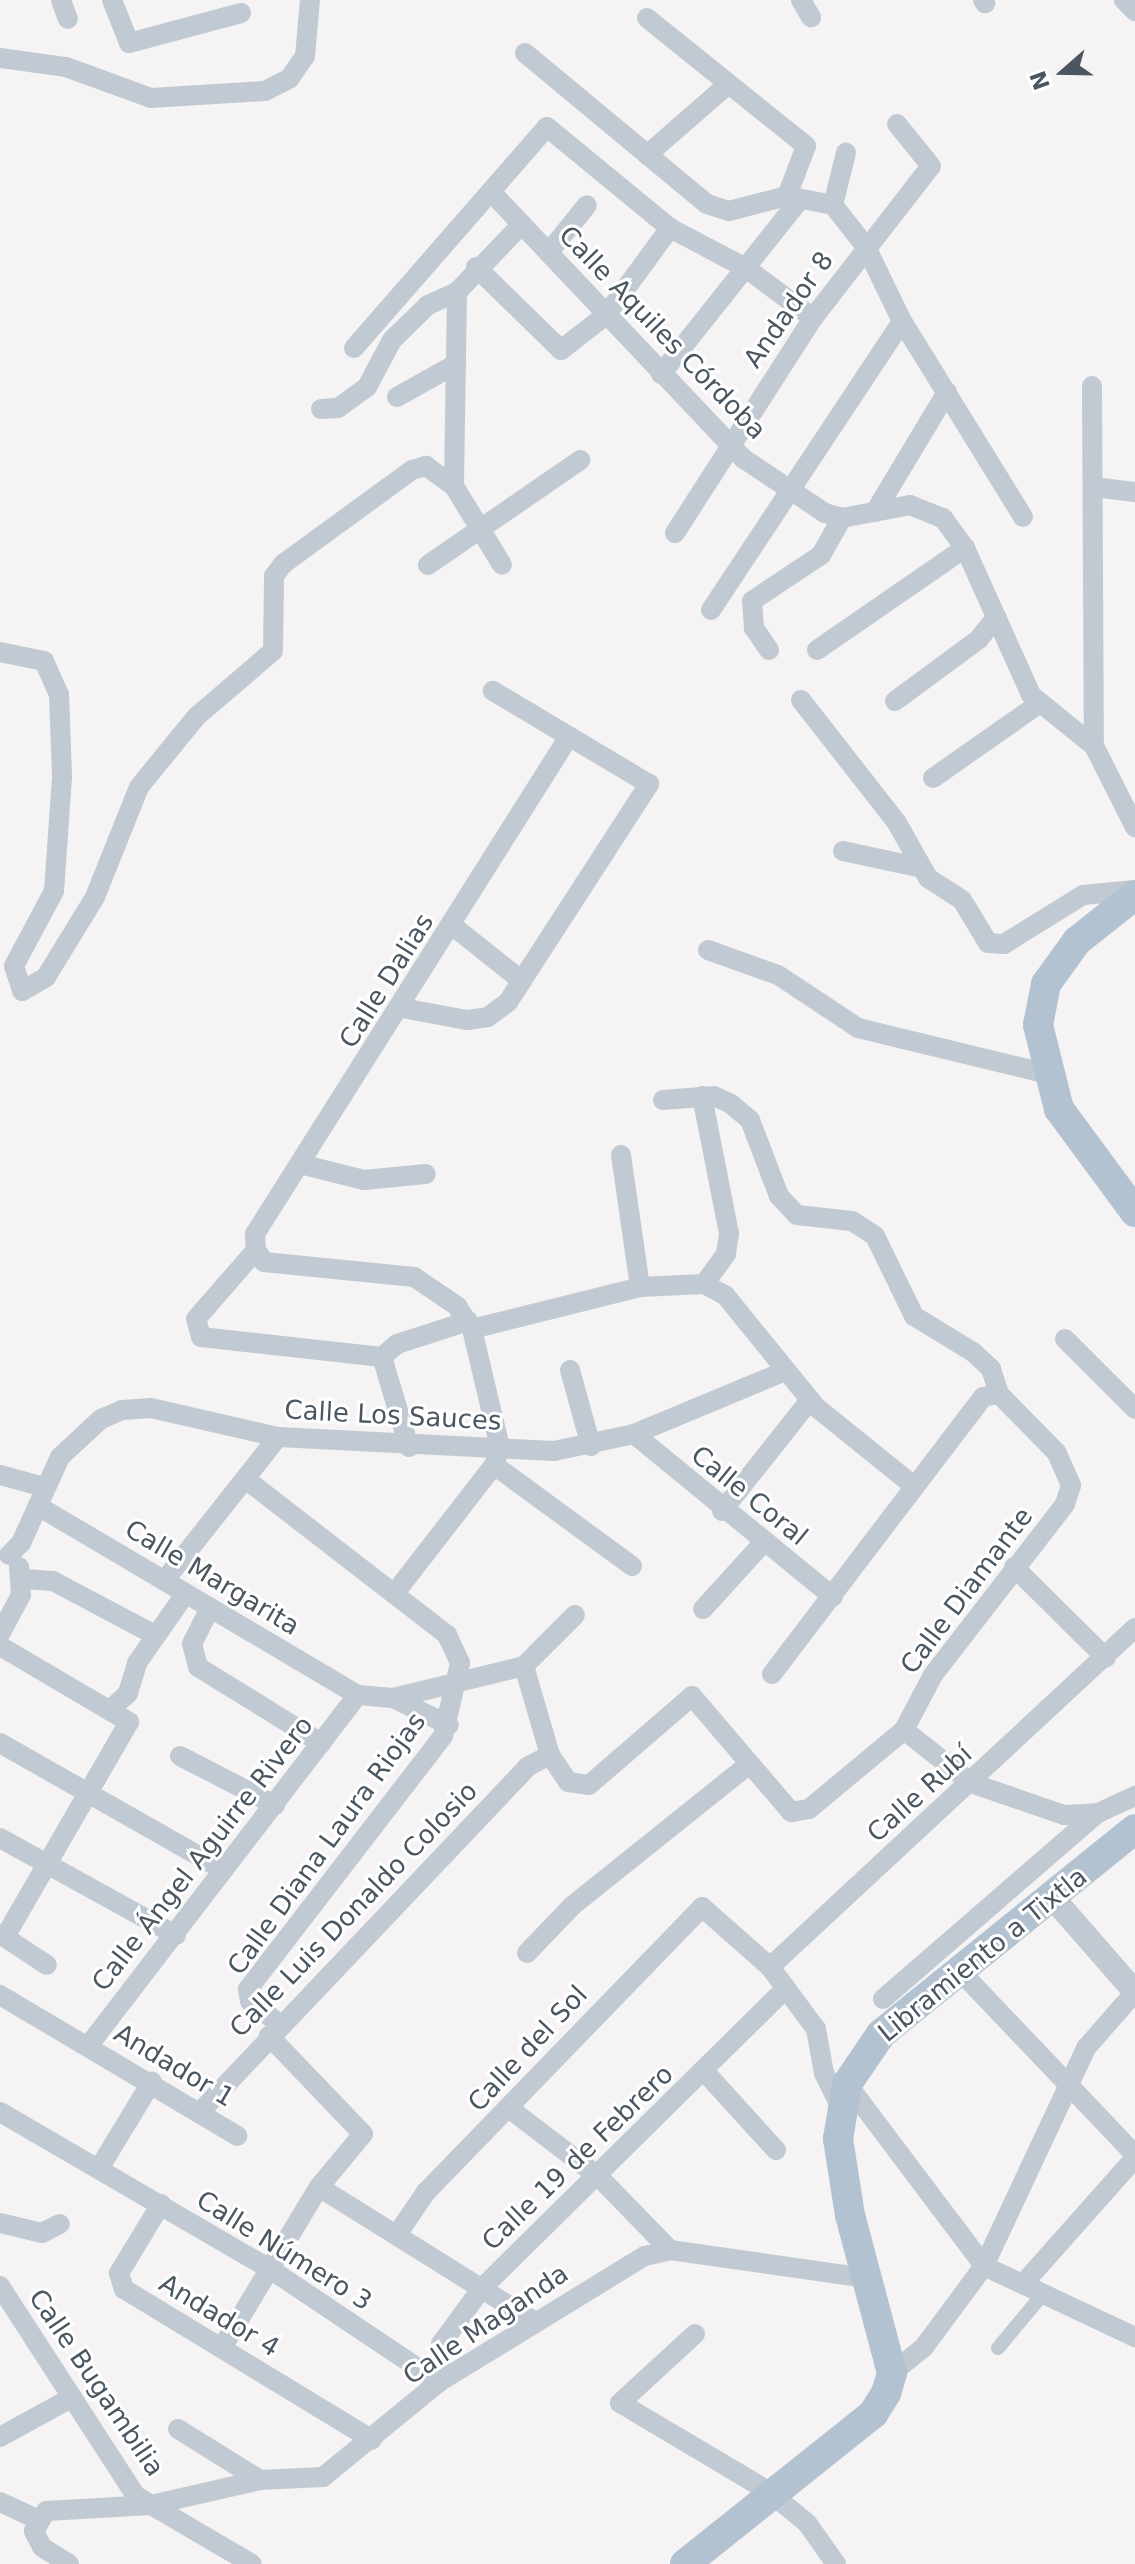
<!DOCTYPE html>
<html>
<head>
<meta charset="utf-8">
<style>
	body { margin:0 }
	#map { position:relative; width:1135px; height:2564px; overflow:hidden; background:#f5f3f3; font-family:"DejaVu Sans",sans-serif }
	div>[style] { position:absolute }
	[style*='--x'] { left:calc(var(--x)*1px); top:calc(var(--y)*1px); width:calc(var(--w)*1px); rotate:calc(var(--a)*1deg) }
	.pedestrian>* { height:14px; margin:-7px; padding:0 7px; transform-origin:7px; border-radius:7px; background:#c1cad2 }
	.minor>* { height:20px; margin:-10px; padding:0 10px; transform-origin:10px; border-radius:10px; background:#c1cad2 }
	.tertiary>* { height:24px; margin:-12px; padding:0 12px; transform-origin:12px; border-radius:12px; background:#c1cad2 }
	.primary>* { height:30px; margin:-15px; padding:0 15px; transform-origin:15px; border-radius:15px; background:#b3c2d1 }
	span { translate:-50% -50%; white-space:nowrap; text-align:center; line-height:1.15; -webkit-text-stroke:6px #fff; paint-order:stroke }
	.street-label { font-size:26px; color:#4a5661 }
	.north { position:absolute; left:1023px; top:32px; width:80px; height:80px; -webkit-text-stroke:6px #fff; paint-order:stroke; rotate:250deg; font-size:22px; font-weight:700; line-height:32px; text-align:center; color:#4a5661 }
	.north::after { content:''; display:block; margin:auto; width:28px; height:36px; background:#4a5661; clip-path:polygon(50% 0,100% 100%,50% 72%,0 100%) }
</style>
</head>
<body>
<div id="map">
	<div class="pedestrian">
		<div style="--x:998;--y:2348;--w:70;--a:-50.2"></div>
	</div>
	<div class="minor">
		<div style="--x:61;--y:0;--w:20;--a:70"></div>
		<div style="--x:112;--y:0;--w:46;--a:68.4"></div>
		<div style="--x:129;--y:43;--w:116;--a:-15"></div>
		<div style="--x:801;--y:0;--w:20;--a:60"></div>
		<div style="--x:983;--y:0;--w:4;--a:56"></div>
		<div style="--x:1124;--y:0;--w:16;--a:45"></div>
		<div style="--x:647;--y:18;--w:204;--a:38.8"></div>
		<div style="--x:806;--y:146;--w:53;--a:110.8"></div>
		<div style="--x:525;--y:53;--w:236;--a:39.7"></div>
		<div style="--x:707;--y:204;--w:23;--a:18"></div>
		<div style="--x:729;--y:211;--w:60;--a:-14.5"></div>
		<div style="--x:787;--y:196;--w:47;--a:11.1"></div>
		<div style="--x:833;--y:205;--w:53;--a:51.8"></div>
		<div style="--x:866;--y:247;--w:82;--a:64.1"></div>
		<div style="--x:902;--y:321;--w:230;--a:58.3"></div>
		<div style="--x:0;--y:58;--w:67;--a:7.8"></div>
		<div style="--x:66;--y:67;--w:90;--a:20"></div>
		<div style="--x:151;--y:98;--w:114;--a:-3.5"></div>
		<div style="--x:265;--y:91;--w:27;--a:-27"></div>
		<div style="--x:289;--y:79;--w:28;--a:-55"></div>
		<div style="--x:305;--y:56;--w:56;--a:-84.9"></div>
		<div style="--x:647;--y:155;--w:103;--a:-41.1"></div>
		<div style="--x:494;--y:195;--w:364;--a:46.6"></div>
		<div style="--x:744;--y:459;--w:97;--a:33.7"></div>
		<div style="--x:825;--y:513;--w:18;--a:16"></div>
		<div style="--x:842;--y:518;--w:69;--a:-10.8"></div>
		<div style="--x:910;--y:505;--w:35;--a:22"></div>
		<div style="--x:943;--y:518;--w:37;--a:54"></div>
		<div style="--x:965;--y:548;--w:161;--a:65.8"></div>
		<div style="--x:1031;--y:695;--w:81;--a:39"></div>
		<div style="--x:833;--y:205;--w:54;--a:-76"></div>
		<div style="--x:549;--y:252;--w:60;--a:-51"></div>
		<div style="--x:476;--y:267;--w:119;--a:44.3"></div>
		<div style="--x:561;--y:350;--w:58;--a:-38"></div>
		<div style="--x:607;--y:314;--w:107;--a:-53.8"></div>
		<div style="--x:457;--y:292;--w:194;--a:90.9"></div>
		<div style="--x:454;--y:486;--w:92;--a:58.7"></div>
		<div style="--x:354;--y:348;--w:293;--a:-48.9"></div>
		<div style="--x:547;--y:127;--w:159;--a:39.4"></div>
		<div style="--x:670;--y:228;--w:86;--a:27.8"></div>
		<div style="--x:746;--y:268;--w:84;--a:36.7"></div>
		<div style="--x:661;--y:374;--w:223;--a:-51.5"></div>
		<div style="--x:1092;--y:386;--w:360;--a:89.7"></div>
		<div style="--x:1094;--y:746;--w:91;--a:63.2"></div>
		<div style="--x:397;--y:397;--w:68;--a:-29.2"></div>
		<div style="--x:321;--y:409;--w:17;--a:-3"></div>
		<div style="--x:338;--y:408;--w:36;--a:-36"></div>
		<div style="--x:367;--y:387;--w:53;--a:-62"></div>
		<div style="--x:392;--y:340;--w:50;--a:-44.2"></div>
		<div style="--x:428;--y:305;--w:32;--a:-24"></div>
		<div style="--x:457;--y:292;--w:94;--a:-46.3"></div>
		<div style="--x:1094;--y:487;--w:41;--a:7"></div>
		<div style="--x:875;--y:512;--w:140;--a:-59"></div>
		<div style="--x:675;--y:533;--w:255;--a:-57.3"></div>
		<div style="--x:813;--y:318;--w:192;--a:-52.2"></div>
		<div style="--x:931;--y:166;--w:54;--a:-129"></div>
		<div style="--x:428;--y:565;--w:185;--a:-34.6"></div>
		<div style="--x:711;--y:610;--w:346;--a:-56.5"></div>
		<div style="--x:769;--y:650;--w:27;--a:-124"></div>
		<div style="--x:754;--y:628;--w:27;--a:-94"></div>
		<div style="--x:752;--y:601;--w:83;--a:-33.7"></div>
		<div style="--x:821;--y:555;--w:43;--a:-60.4"></div>
		<div style="--x:817;--y:650;--w:180;--a:-34.6"></div>
		<div style="--x:0;--y:652;--w:45;--a:11.6"></div>
		<div style="--x:44;--y:661;--w:36;--a:66"></div>
		<div style="--x:59;--y:694;--w:83;--a:87.9"></div>
		<div style="--x:62;--y:777;--w:114;--a:94"></div>
		<div style="--x:54;--y:891;--w:85;--a:118.1"></div>
		<div style="--x:14;--y:966;--w:26;--a:72"></div>
		<div style="--x:22;--y:991;--w:28;--a:-30"></div>
		<div style="--x:46;--y:977;--w:94;--a:-58.5"></div>
		<div style="--x:95;--y:897;--w:118;--a:-68.2"></div>
		<div style="--x:139;--y:787;--w:90;--a:-50.8"></div>
		<div style="--x:196;--y:717;--w:101;--a:-40.6"></div>
		<div style="--x:273;--y:651;--w:75;--a:-89.2"></div>
		<div style="--x:274;--y:576;--w:15;--a:-53"></div>
		<div style="--x:283;--y:564;--w:160;--a:-36.1"></div>
		<div style="--x:412;--y:470;--w:15;--a:-16"></div>
		<div style="--x:426;--y:466;--w:34;--a:36"></div>
		<div style="--x:801;--y:700;--w:156;--a:52"></div>
		<div style="--x:897;--y:823;--w:63;--a:60.6"></div>
		<div style="--x:928;--y:878;--w:40;--a:32.9"></div>
		<div style="--x:962;--y:900;--w:50;--a:58.8"></div>
		<div style="--x:988;--y:943;--w:16;--a:4"></div>
		<div style="--x:1004;--y:944;--w:93;--a:-31.8"></div>
		<div style="--x:1083;--y:895;--w:52;--a:-5.5"></div>
		<div style="--x:895;--y:701;--w:104;--a:-36.4"></div>
		<div style="--x:979;--y:639;--w:28;--a:-52"></div>
		<div style="--x:933;--y:778;--w:131;--a:-35"></div>
		<div style="--x:843;--y:851;--w:81;--a:12.1"></div>
		<div style="--x:453;--y:926;--w:88;--a:38.6"></div>
		<div style="--x:708;--y:950;--w:74;--a:19.7"></div>
		<div style="--x:778;--y:975;--w:96;--a:33.5"></div>
		<div style="--x:858;--y:1028;--w:191;--a:13.6"></div>
		<div style="--x:402;--y:1008;--w:66;--a:10.5"></div>
		<div style="--x:467;--y:1020;--w:21;--a:-8"></div>
		<div style="--x:488;--y:1017;--w:25;--a:-37"></div>
		<div style="--x:508;--y:1002;--w:260;--a:-57.1"></div>
		<div style="--x:649;--y:784;--w:182;--a:-149.2"></div>
		<div style="--x:702;--y:1096;--w:141;--a:78.9"></div>
		<div style="--x:729;--y:1234;--w:20;--a:99"></div>
		<div style="--x:726;--y:1254;--w:37;--a:126"></div>
		<div style="--x:663;--y:1100;--w:51;--a:-4.5"></div>
		<div style="--x:714;--y:1096;--w:19;--a:25"></div>
		<div style="--x:731;--y:1104;--w:25;--a:40"></div>
		<div style="--x:750;--y:1120;--w:81;--a:69.1"></div>
		<div style="--x:779;--y:1196;--w:26;--a:47"></div>
		<div style="--x:797;--y:1215;--w:55;--a:6.2"></div>
		<div style="--x:852;--y:1221;--w:27;--a:33"></div>
		<div style="--x:875;--y:1236;--w:89;--a:64"></div>
		<div style="--x:914;--y:1316;--w:69;--a:31.4"></div>
		<div style="--x:973;--y:1352;--w:25;--a:43"></div>
		<div style="--x:991;--y:1369;--w:26;--a:72"></div>
		<div style="--x:621;--y:1155;--w:133;--a:81.8"></div>
		<div style="--x:300;--y:1164;--w:66;--a:14"></div>
		<div style="--x:364;--y:1180;--w:62;--a:-5.5"></div>
		<div style="--x:256;--y:1250;--w:16;--a:-94"></div>
		<div style="--x:255;--y:1234;--w:587;--a:-57.75"></div>
		<div style="--x:256;--y:1250;--w:14;--a:56"></div>
		<div style="--x:264;--y:1262;--w:151;--a:5.7"></div>
		<div style="--x:414;--y:1277;--w:52;--a:34"></div>
		<div style="--x:457;--y:1306;--w:27;--a:57"></div>
		<div style="--x:472;--y:1329;--w:121;--a:76.7"></div>
		<div style="--x:500;--y:1447;--w:19;--a:108"></div>
		<div style="--x:494;--y:1465;--w:171;--a:36.2"></div>
		<div style="--x:256;--y:1250;--w:91;--a:131"></div>
		<div style="--x:196;--y:1319;--w:19;--a:74"></div>
		<div style="--x:201;--y:1337;--w:182;--a:6.3"></div>
		<div style="--x:472;--y:1329;--w:173;--a:-14"></div>
		<div style="--x:640;--y:1287;--w:64;--a:-2.7"></div>
		<div style="--x:704;--y:1284;--w:24;--a:28"></div>
		<div style="--x:725;--y:1295;--w:144;--a:50.9"></div>
		<div style="--x:816;--y:1407;--w:127;--a:38.9"></div>
		<div style="--x:1065;--y:1339;--w:99;--a:45"></div>
		<div style="--x:382;--y:1357;--w:94;--a:73.3"></div>
		<div style="--x:382;--y:1357;--w:20;--a:-41"></div>
		<div style="--x:397;--y:1344;--w:75;--a:-17.9"></div>
		<div style="--x:570;--y:1370;--w:79;--a:74.6"></div>
		<div style="--x:634;--y:1434;--w:257;--a:39.3"></div>
		<div style="--x:0;--y:1475;--w:46;--a:15.3"></div>
		<div style="--x:248;--y:1481;--w:252;--a:37.7"></div>
		<div style="--x:447;--y:1635;--w:31;--a:65"></div>
		<div style="--x:460;--y:1663;--w:75;--a:103.1"></div>
		<div style="--x:443;--y:1736;--w:319;--a:127.6"></div>
		<div style="--x:248;--y:1989;--w:12;--a:81"></div>
		<div style="--x:250;--y:2001;--w:37;--a:38"></div>
		<div style="--x:38;--y:1506;--w:372;--a:30.6"></div>
		<div style="--x:358;--y:1695;--w:35;--a:5"></div>
		<div style="--x:393;--y:1698;--w:135;--a:-13.7"></div>
		<div style="--x:524;--y:1666;--w:72;--a:-45"></div>
		<div style="--x:722;--y:1511;--w:142;--a:-51.6"></div>
		<div style="--x:9;--y:1555;--w:17;--a:-45"></div>
		<div style="--x:21;--y:1543;--w:94;--a:-65.6"></div>
		<div style="--x:60;--y:1457;--w:56;--a:-42.8"></div>
		<div style="--x:101;--y:1419;--w:23;--a:-23"></div>
		<div style="--x:122;--y:1410;--w:29;--a:-4"></div>
		<div style="--x:151;--y:1408;--w:130;--a:12.9"></div>
		<div style="--x:278;--y:1437;--w:276;--a:2.9"></div>
		<div style="--x:554;--y:1451;--w:82;--a:-12"></div>
		<div style="--x:634;--y:1434;--w:161;--a:-22.6"></div>
		<div style="--x:1014;--y:1567;--w:129;--a:44.7"></div>
		<div style="--x:24;--y:1579;--w:29;--a:4"></div>
		<div style="--x:53;--y:1581;--w:115;--a:27.9"></div>
		<div style="--x:165;--y:1580;--w:182;--a:-51.7"></div>
		<div style="--x:394;--y:1594;--w:163;--a:-52.2"></div>
		<div style="--x:210;--y:1608;--w:40;--a:116.6"></div>
		<div style="--x:192;--y:1644;--w:24;--a:75"></div>
		<div style="--x:198;--y:1667;--w:145;--a:31.7"></div>
		<div style="--x:703;--y:1609;--w:89;--a:-47.7"></div>
		<div style="--x:0;--y:1634;--w:44;--a:-61.7"></div>
		<div style="--x:21;--y:1595;--w:28;--a:-94"></div>
		<div style="--x:0;--y:1646;--w:150;--a:30.5"></div>
		<div style="--x:129;--y:1722;--w:248;--a:120"></div>
		<div style="--x:524;--y:1666;--w:93;--a:73.7"></div>
		<div style="--x:550;--y:1755;--w:32;--a:56"></div>
		<div style="--x:568;--y:1782;--w:21;--a:8"></div>
		<div style="--x:589;--y:1785;--w:136;--a:-40.8"></div>
		<div style="--x:692;--y:1696;--w:153;--a:49.5"></div>
		<div style="--x:791;--y:1812;--w:18;--a:-9"></div>
		<div style="--x:809;--y:1809;--w:124;--a:-39.7"></div>
		<div style="--x:904;--y:1730;--w:62;--a:-62.2"></div>
		<div style="--x:933;--y:1675;--w:216;--a:-52.3"></div>
		<div style="--x:1065;--y:1504;--w:20;--a:-72"></div>
		<div style="--x:1071;--y:1485;--w:36;--a:-114"></div>
		<div style="--x:1056;--y:1452;--w:81;--a:-134.5"></div>
		<div style="--x:772;--y:1674;--w:348;--a:-52.7"></div>
		<div style="--x:983;--y:1397;--w:16;--a:-11"></div>
		<div style="--x:393;--y:1698;--w:62;--a:25.7"></div>
		<div style="--x:110;--y:1710;--w:25;--a:-43"></div>
		<div style="--x:128;--y:1693;--w:31;--a:-73"></div>
		<div style="--x:137;--y:1663;--w:85;--a:-55"></div>
		<div style="--x:904;--y:1730;--w:85;--a:38.3"></div>
		<div style="--x:971;--y:1783;--w:98;--a:19"></div>
		<div style="--x:1064;--y:1815;--w:34;--a:-3"></div>
		<div style="--x:1098;--y:1813;--w:41;--a:-24.7"></div>
		<div style="--x:0;--y:1743;--w:257;--a:29.6"></div>
		<div style="--x:180;--y:1756;--w:107;--a:27.3"></div>
		<div style="--x:0;--y:1838;--w:201;--a:28.9"></div>
		<div style="--x:0;--y:1934;--w:56;--a:33.4"></div>
		<div style="--x:527;--y:1953;--w:65;--a:-46.2"></div>
		<div style="--x:572;--y:1906;--w:226;--a:-38.7"></div>
		<div style="--x:770;--y:1967;--w:498;--a:-42.9"></div>
		<div style="--x:960;--y:1971;--w:254;--a:46.4"></div>
		<div style="--x:0;--y:1995;--w:276;--a:30.7"></div>
		<div style="--x:883;--y:1999;--w:284;--a:-40.9"></div>
		<div style="--x:89;--y:2045;--w:441;--a:-52.5"></div>
		<div style="--x:704;--y:2071;--w:107;--a:47.7"></div>
		<div style="--x:847;--y:2084;--w:228;--a:53"></div>
		<div style="--x:984;--y:2266;--w:167;--a:25.2"></div>
		<div style="--x:510;--y:2109;--w:112;--a:37.4"></div>
		<div style="--x:599;--y:2177;--w:102;--a:45.8"></div>
		<div style="--x:202;--y:2110;--w:473;--a:-46.5"></div>
		<div style="--x:527;--y:1767;--w:26;--a:-28"></div>
		<div style="--x:0;--y:2112;--w:316;--a:30.2"></div>
		<div style="--x:273;--y:2271;--w:200;--a:33.8"></div>
		<div style="--x:100;--y:2167;--w:100;--a:-58.8"></div>
		<div style="--x:319;--y:2187;--w:251;--a:32"></div>
		<div style="--x:161;--y:2204;--w:81;--a:121.3"></div>
		<div style="--x:119;--y:2273;--w:17;--a:73"></div>
		<div style="--x:124;--y:2289;--w:290;--a:31.3"></div>
		<div style="--x:0;--y:2223;--w:43;--a:13.4"></div>
		<div style="--x:42;--y:2233;--w:20;--a:-27"></div>
		<div style="--x:398;--y:2233;--w:50;--a:-55.7"></div>
		<div style="--x:426;--y:2192;--w:397;--a:-45.9"></div>
		<div style="--x:702;--y:1907;--w:91;--a:41.4"></div>
		<div style="--x:770;--y:1967;--w:77;--a:53.4"></div>
		<div style="--x:816;--y:2029;--w:45;--a:79.7"></div>
		<div style="--x:824;--y:2073;--w:43;--a:64"></div>
		<div style="--x:1023;--y:2284;--w:169;--a:-48.4"></div>
		<div style="--x:0;--y:2286;--w:250;--a:57.1"></div>
		<div style="--x:136;--y:2496;--w:134;--a:30.4"></div>
		<div style="--x:695;--y:2334;--w:102;--a:137.4"></div>
		<div style="--x:620;--y:2403;--w:172;--a:30.7"></div>
		<div style="--x:768;--y:2491;--w:50;--a:39.4"></div>
		<div style="--x:807;--y:2523;--w:50;--a:54.7"></div>
		<div style="--x:223;--y:2346;--w:186;--a:-58.9"></div>
		<div style="--x:319;--y:2187;--w:69;--a:-50.3"></div>
		<div style="--x:363;--y:2134;--w:136;--a:-133.8"></div>
		<div style="--x:892;--y:2373;--w:41;--a:-39.1"></div>
		<div style="--x:924;--y:2347;--w:101;--a:-53.5"></div>
		<div style="--x:984;--y:2266;--w:241;--a:-64.9"></div>
		<div style="--x:1086;--y:2048;--w:74;--a:-48.8"></div>
		<div style="--x:439;--y:2382;--w:38;--a:-87"></div>
		<div style="--x:441;--y:2344;--w:69;--a:-53.8"></div>
		<div style="--x:482;--y:2288;--w:427;--a:-44.6"></div>
		<div style="--x:178;--y:2429;--w:97;--a:31.9"></div>
		<div style="--x:0;--y:2437;--w:79;--a:-28.8"></div>
		<div style="--x:0;--y:2502;--w:41;--a:24.7"></div>
		<div style="--x:69;--y:2564;--w:32;--a:-148"></div>
		<div style="--x:42;--y:2547;--w:18;--a:-117"></div>
		<div style="--x:34;--y:2531;--w:23;--a:-59"></div>
		<div style="--x:46;--y:2511;--w:105;--a:-3.3"></div>
		<div style="--x:151;--y:2505;--w:112;--a:-12.9"></div>
		<div style="--x:260;--y:2480;--w:63;--a:-2.7"></div>
		<div style="--x:323;--y:2477;--w:150;--a:-39.3"></div>
		<div style="--x:439;--y:2382;--w:241;--a:-31.5"></div>
		<div style="--x:645;--y:2256;--w:26;--a:-13"></div>
		<div style="--x:670;--y:2250;--w:199;--a:8.1"></div>
	</div>
	<div class="tertiary">
		<div style="--x:1053;--y:1898;--w:125;--a:48.9"></div>
	</div>
	<div class="primary">
		<div style="--x:1135;--y:895;--w:74;--a:141.6"></div>
		<div style="--x:1077;--y:941;--w:53;--a:125.8"></div>
		<div style="--x:1046;--y:984;--w:42;--a:101"></div>
		<div style="--x:1038;--y:1025;--w:87;--a:76"></div>
		<div style="--x:1059;--y:1109;--w:128;--a:53.6"></div>
		<div style="--x:685;--y:2564;--w:241;--a:-38.6"></div>
		<div style="--x:873;--y:2414;--w:25;--a:-58"></div>
		<div style="--x:886;--y:2393;--w:21;--a:-73"></div>
		<div style="--x:892;--y:2373;--w:163;--a:-104.9"></div>
		<div style="--x:850;--y:2215;--w:77;--a:-99"></div>
		<div style="--x:838;--y:2139;--w:56;--a:-80.7"></div>
		<div style="--x:847;--y:2084;--w:60;--a:-55.8"></div>
		<div style="--x:881;--y:2034;--w:326;--a:-38.9"></div>
	</div>
	<div class="street-label">
		<span style="left:789px;top:310px;rotate:-55deg">Andador 8</span>
		<span style="left:662px;top:333px;rotate:46deg">Calle Aquiles Córdoba</span>
		<span style="left:387px;top:981px;rotate:-58deg">Calle Dalias</span>
		<span style="left:393px;top:1416px;rotate:3deg">Calle Los Sauces</span>
		<span style="left:749px;top:1496px;rotate:39deg">Calle Coral</span>
		<span style="left:212px;top:1578px;rotate:31deg">Calle Margarita</span>
		<span style="left:967px;top:1591px;rotate:-53deg">Calle Diamante</span>
		<span style="left:920px;top:1794px;rotate:-42deg">Calle Rubí</span>
		<span style="left:327px;top:1844px;rotate:-54deg">Calle Diana Laura Riojas</span>
		<span style="left:203px;top:1854px;rotate:-52deg">Calle Ángel Aguirre Rivero</span>
		<span style="left:354px;top:1910px;rotate:-46deg">Calle Luis Donaldo Colosio</span>
		<span style="left:983px;top:1955px;rotate:-39deg">Libramiento a Tixtla</span>
		<span style="left:528px;top:2049px;rotate:-47deg">Calle del Sol</span>
		<span style="left:174px;top:2066px;rotate:31deg">Andador 1</span>
		<span style="left:578px;top:2158px;rotate:-44deg">Calle 19 de Febrero</span>
		<span style="left:284px;top:2251px;rotate:32deg">Calle Número 3</span>
		<span style="left:219px;top:2316px;rotate:31deg">Andador 4</span>
		<span style="left:486px;top:2325px;rotate:-34deg">Calle Maganda</span>
		<span style="left:96px;top:2383px;rotate:56deg">Calle Bugambilia</span>
	</div>
	<div class="north">N</div>
</div>
</body>
</html>
